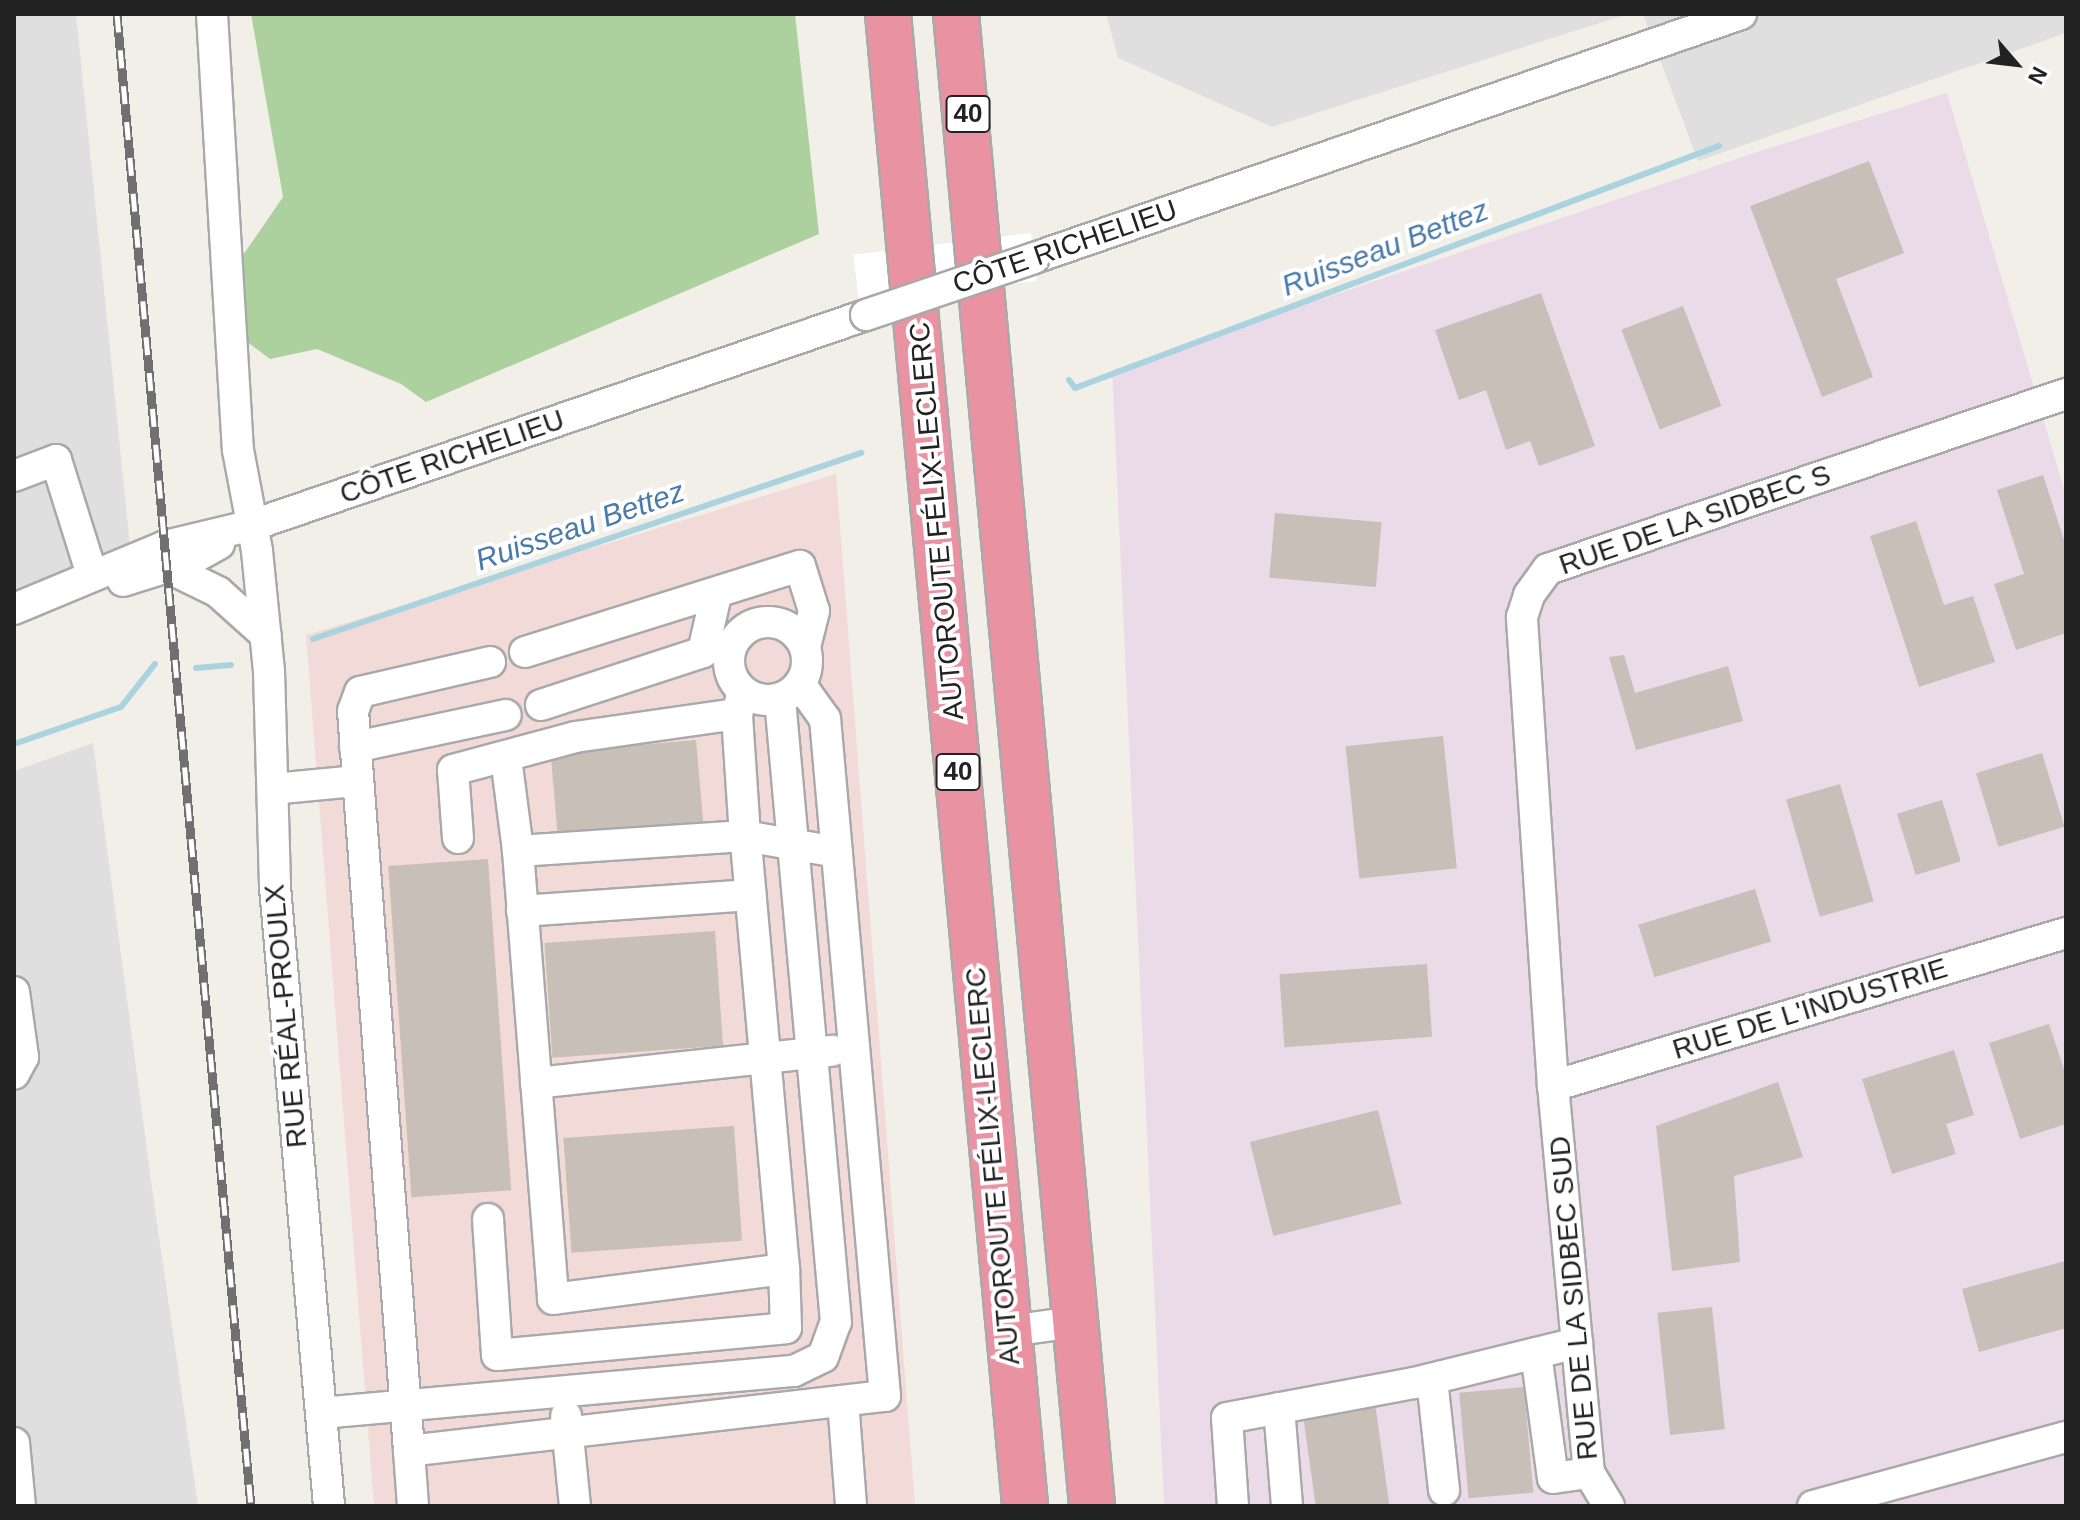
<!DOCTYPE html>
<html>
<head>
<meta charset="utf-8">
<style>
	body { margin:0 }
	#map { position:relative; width:2080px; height:1520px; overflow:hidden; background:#f2efe9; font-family:Helvetica,sans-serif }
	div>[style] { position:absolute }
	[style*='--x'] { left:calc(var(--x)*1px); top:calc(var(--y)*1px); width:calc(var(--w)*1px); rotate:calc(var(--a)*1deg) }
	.residential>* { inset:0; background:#e0dfdf }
	.commercial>* { inset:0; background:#f2dad9 }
	.industrial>* { inset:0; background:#ebdbe8 }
	.forest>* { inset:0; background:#add19e }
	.pier>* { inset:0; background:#fff; transform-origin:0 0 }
	.stream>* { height:6px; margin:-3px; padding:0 3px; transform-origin:3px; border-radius:3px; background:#aad3df }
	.building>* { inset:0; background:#c7bfb8; transform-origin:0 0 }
	.roads { filter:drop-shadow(2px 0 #a9a9a9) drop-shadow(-2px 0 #a9a9a9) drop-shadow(0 2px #a9a9a9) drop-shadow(0 -2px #a9a9a9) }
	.minor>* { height:30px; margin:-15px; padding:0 15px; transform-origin:15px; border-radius:15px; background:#fff }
	.minor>.ring { margin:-15px; padding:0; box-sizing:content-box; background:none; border:30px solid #fff; border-radius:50% }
	.highway>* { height:44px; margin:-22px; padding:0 22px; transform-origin:22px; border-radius:22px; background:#e892a2 }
	.rail>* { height:9px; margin-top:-4.5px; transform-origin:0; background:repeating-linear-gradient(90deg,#fff 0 18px,#707070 0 36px); box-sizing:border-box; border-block:2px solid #707070 }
	.bridges { filter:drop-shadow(2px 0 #a9a9a9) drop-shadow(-2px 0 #a9a9a9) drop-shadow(0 2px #a9a9a9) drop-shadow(0 -2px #a9a9a9) }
	.minor-bridge>* { height:30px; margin:-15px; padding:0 15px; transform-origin:15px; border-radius:15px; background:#fff }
	span { translate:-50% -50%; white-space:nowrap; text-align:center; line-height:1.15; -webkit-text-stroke:8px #fff; paint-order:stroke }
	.shield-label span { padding:2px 6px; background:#fff; border:2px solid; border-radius:6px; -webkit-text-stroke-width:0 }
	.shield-label { font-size:26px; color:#222; font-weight:700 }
	.street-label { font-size:28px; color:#222 }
	.water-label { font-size:30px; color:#4a7aab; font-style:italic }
	.frame { position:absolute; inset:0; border:16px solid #222; pointer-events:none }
	.north { position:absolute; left:1976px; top:24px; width:80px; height:80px; -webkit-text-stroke:6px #fff; paint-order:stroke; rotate:118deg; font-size:22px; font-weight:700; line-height:32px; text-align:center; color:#222 }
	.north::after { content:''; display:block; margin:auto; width:28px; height:36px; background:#222; clip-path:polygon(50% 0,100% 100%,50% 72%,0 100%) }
</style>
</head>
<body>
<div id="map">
	<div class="residential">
		<div style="clip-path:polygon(14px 14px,76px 14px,131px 556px,14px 597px)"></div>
		<div style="clip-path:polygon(1106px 14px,1628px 14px,1272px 127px,1118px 58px)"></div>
		<div style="clip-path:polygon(1643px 14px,2066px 14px,2066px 33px,1698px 161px)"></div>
		<div style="clip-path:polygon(93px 743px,152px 1188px,198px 1506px,14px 1506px,14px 771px)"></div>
	</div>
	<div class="commercial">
		<div style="clip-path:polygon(836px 474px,915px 1506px,374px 1506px,306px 635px)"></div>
	</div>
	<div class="industrial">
		<div style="clip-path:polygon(1947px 93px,2066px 496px,2066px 1506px,1164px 1506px,1112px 370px,1760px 151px)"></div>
	</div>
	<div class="forest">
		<div style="clip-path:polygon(251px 14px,795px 14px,819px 234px,426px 402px,401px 384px,317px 349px,270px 359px,218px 320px,239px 261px,283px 197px)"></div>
	</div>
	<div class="pier">
		<div style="left:1031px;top:233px;width:48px;height:179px;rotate:83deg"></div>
	</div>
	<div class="stream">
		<div style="--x:1069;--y:380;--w:10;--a:53"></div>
		<div style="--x:1075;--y:388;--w:688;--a:-20.6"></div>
		<div style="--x:313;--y:639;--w:579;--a:-18.75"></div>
		<div style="--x:196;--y:668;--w:35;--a:-5"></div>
		<div style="--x:14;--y:744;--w:113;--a:-19.1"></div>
		<div style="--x:121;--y:707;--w:55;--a:-51.7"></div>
	</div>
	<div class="building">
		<div style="clip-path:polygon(1869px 161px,1904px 253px,1836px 279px,1873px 377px,1822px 397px,1750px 206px)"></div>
		<div style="clip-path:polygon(1541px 293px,1595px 446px,1539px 466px,1530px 441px,1506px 450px,1486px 390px,1459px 400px,1435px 330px)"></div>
		<div style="left:1683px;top:306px;width:107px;height:66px;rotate:69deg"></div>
		<div style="clip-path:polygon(2043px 475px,2066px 546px,2066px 633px,2016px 650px,1994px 584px,2024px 574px,1997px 490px)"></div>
		<div style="left:1275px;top:513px;width:107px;height:65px;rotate:5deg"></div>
		<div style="clip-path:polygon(1916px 521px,1944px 605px,1973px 596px,1995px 662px,1919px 687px,1870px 536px)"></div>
		<div style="clip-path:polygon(1624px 655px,1635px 693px,1728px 666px,1743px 721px,1636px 750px,1609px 657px)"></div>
		<div style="left:1443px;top:736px;width:133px;height:98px;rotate:84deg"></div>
		<div style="left:696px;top:740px;width:91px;height:146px;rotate:85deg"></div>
		<div style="left:2042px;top:753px;width:77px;height:69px;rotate:73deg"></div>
		<div style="left:1840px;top:784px;width:122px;height:56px;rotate:74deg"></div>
		<div style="left:1942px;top:800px;width:64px;height:47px;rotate:73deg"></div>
		<div style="left:488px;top:859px;width:332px;height:100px;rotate:86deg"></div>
		<div style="left:1755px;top:889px;width:55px;height:122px;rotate:73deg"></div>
		<div style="left:715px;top:931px;width:115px;height:171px;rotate:86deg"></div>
		<div style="left:1427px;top:964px;width:73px;height:148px;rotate:86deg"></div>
		<div style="clip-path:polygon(2049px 1024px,2066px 1075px,2066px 1124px,2020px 1139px,1989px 1043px)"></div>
		<div style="clip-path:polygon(1954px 1050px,1974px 1115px,1946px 1124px,1956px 1154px,1892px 1174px,1862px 1079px)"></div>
		<div style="clip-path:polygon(1778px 1082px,1803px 1157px,1734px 1176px,1740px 1262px,1672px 1271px,1656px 1126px)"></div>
		<div style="left:1378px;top:1110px;width:97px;height:132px;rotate:76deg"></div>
		<div style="left:734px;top:1126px;width:115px;height:171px;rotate:86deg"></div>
		<div style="clip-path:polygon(2065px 1261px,2066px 1328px,1979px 1352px,1962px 1289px)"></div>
		<div style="left:1712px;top:1307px;width:123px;height:55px;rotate:84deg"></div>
		<div style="left:1524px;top:1387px;width:106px;height:65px;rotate:85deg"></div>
		<div style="left:1374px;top:1396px;width:111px;height:73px;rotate:82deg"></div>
	</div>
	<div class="roads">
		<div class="minor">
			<div style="--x:212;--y:14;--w:437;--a:86.6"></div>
			<div style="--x:238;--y:450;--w:103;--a:79.3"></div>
			<div style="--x:257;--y:551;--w:121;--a:84.3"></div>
			<div style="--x:269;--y:671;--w:216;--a:88.4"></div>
			<div style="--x:275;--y:887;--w:621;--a:85.01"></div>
			<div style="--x:1034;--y:258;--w:748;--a:-19.04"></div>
			<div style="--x:14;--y:476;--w:45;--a:-20.9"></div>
			<div style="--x:56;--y:460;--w:121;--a:72.6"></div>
			<div style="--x:167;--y:567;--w:57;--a:26.1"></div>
			<div style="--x:218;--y:592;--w:64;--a:41.9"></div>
			<div style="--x:123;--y:581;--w:72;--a:-17.7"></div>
			<div style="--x:192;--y:559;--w:31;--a:-29"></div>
			<div style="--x:14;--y:609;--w:164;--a:-22.6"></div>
			<div style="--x:165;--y:546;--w:90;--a:-13.4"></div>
			<div style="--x:253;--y:525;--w:648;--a:-18.91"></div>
			<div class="ring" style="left:729px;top:622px;width:48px;height:48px"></div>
			<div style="--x:525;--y:652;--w:288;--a:-17.4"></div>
			<div style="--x:800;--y:566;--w:47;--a:72.7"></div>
			<div style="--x:814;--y:611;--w:36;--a:104"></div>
			<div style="--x:490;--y:662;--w:133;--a:167"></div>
			<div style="--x:360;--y:692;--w:20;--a:110"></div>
			<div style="--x:353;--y:711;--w:742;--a:85.67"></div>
			<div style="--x:409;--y:1451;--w:479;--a:-6.6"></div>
			<div style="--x:885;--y:1396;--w:680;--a:-95.06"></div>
			<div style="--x:825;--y:719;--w:43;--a:-125.5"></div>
			<div style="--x:541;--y:705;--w:170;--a:-18.1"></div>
			<div style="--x:703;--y:652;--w:58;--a:-77.2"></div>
			<div style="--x:355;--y:747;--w:154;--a:-12"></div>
			<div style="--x:506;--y:758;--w:94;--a:82.6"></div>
			<div style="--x:518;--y:851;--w:227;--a:-3.8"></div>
			<div style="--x:745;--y:836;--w:122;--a:-93.8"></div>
			<div style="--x:273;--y:789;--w:83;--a:-5.5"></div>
			<div style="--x:458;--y:838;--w:68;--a:-94.2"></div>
			<div style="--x:453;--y:770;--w:126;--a:-15.1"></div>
			<div style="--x:575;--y:737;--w:164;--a:-8.1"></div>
			<div style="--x:737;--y:714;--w:23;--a:-75"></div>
			<div style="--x:518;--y:851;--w:449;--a:85.5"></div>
			<div style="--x:553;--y:1299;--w:233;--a:-7.4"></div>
			<div style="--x:784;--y:1269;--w:435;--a:-95.1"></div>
			<div style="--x:745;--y:836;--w:93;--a:9.9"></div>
			<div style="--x:522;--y:911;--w:229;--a:-4"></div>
			<div style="--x:14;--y:992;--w:66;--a:82.1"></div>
			<div style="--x:23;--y:1057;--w:19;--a:118"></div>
			<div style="--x:536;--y:1083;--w:298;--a:-6.2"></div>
			<div style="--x:1553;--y:1086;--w:535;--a:-16.61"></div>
			<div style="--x:488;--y:1219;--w:136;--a:86.2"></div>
			<div style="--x:497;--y:1355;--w:290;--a:-5.3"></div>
			<div style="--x:786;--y:1328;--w:59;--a:-91.9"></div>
			<div style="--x:1009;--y:1331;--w:67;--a:-7.8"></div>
			<div style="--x:1536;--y:1353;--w:126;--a:82.3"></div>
			<div style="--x:1553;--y:1478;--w:36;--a:-8"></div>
			<div style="--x:1432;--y:1379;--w:112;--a:83.8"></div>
			<div style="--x:843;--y:1401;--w:105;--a:85.6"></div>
			<div style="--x:1279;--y:1408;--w:98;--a:85.3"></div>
			<div style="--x:321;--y:1413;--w:475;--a:-5.1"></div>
			<div style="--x:794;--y:1371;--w:32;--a:-26"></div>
			<div style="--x:823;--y:1357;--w:37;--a:-70"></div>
			<div style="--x:836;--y:1322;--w:626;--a:-95.14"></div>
			<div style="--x:566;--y:1416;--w:90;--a:84.3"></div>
			<div style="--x:14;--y:1443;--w:63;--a:84.6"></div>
			<div style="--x:409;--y:1451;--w:55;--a:85.8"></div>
			<div style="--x:1233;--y:1506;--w:88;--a:-93.9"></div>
			<div style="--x:1227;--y:1418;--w:190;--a:-10.6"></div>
			<div style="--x:1414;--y:1383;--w:168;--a:-13.8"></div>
			<div style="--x:1609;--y:1506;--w:39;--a:-121"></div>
			<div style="--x:1589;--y:1473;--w:389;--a:-95.3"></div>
			<div style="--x:1553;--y:1086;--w:470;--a:-93.8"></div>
			<div style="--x:1522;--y:617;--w:23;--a:-72"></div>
			<div style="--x:1529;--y:595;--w:32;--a:-54"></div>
			<div style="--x:1548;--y:569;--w:547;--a:-18.67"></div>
			<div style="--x:1813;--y:1506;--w:262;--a:-15.3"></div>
		</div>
		<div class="highway">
			<div style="--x:888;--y:14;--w:1498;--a:84.75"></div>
			<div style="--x:956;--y:14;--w:1498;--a:84.79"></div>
		</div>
	</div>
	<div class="rail">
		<div style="--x:117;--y:14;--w:1498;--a:84.87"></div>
	</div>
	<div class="bridges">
		<div class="minor-bridge">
			<div style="--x:866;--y:315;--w:177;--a:-18.7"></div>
		</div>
	</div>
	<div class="shield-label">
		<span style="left:968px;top:114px">40</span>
		<span style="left:958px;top:772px">40</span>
	</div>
	<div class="street-label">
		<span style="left:1065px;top:247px;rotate:-19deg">CÔTE RICHELIEU</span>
		<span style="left:452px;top:457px;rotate:-19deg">CÔTE RICHELIEU</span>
		<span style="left:1695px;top:520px;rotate:-19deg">RUE DE LA SIDBEC S</span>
		<span style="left:937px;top:521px;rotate:-95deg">AUTOROUTE FÉLIX-LECLERC</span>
		<span style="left:1810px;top:1009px;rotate:-17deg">RUE DE L'INDUSTRIE</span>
		<span style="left:286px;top:1016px;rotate:-95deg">RUE RÉAL-PROULX</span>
		<span style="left:993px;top:1166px;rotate:-95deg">AUTOROUTE FÉLIX-LECLERC</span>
		<span style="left:1574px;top:1298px;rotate:-95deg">RUE DE LA SIDBEC SUD</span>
	</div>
	<div class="water-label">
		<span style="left:1385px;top:248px;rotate:-21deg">Ruisseau Bettez</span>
		<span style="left:580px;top:526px;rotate:-19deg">Ruisseau Bettez</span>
	</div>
	<div class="frame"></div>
	<div class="north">N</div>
</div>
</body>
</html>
